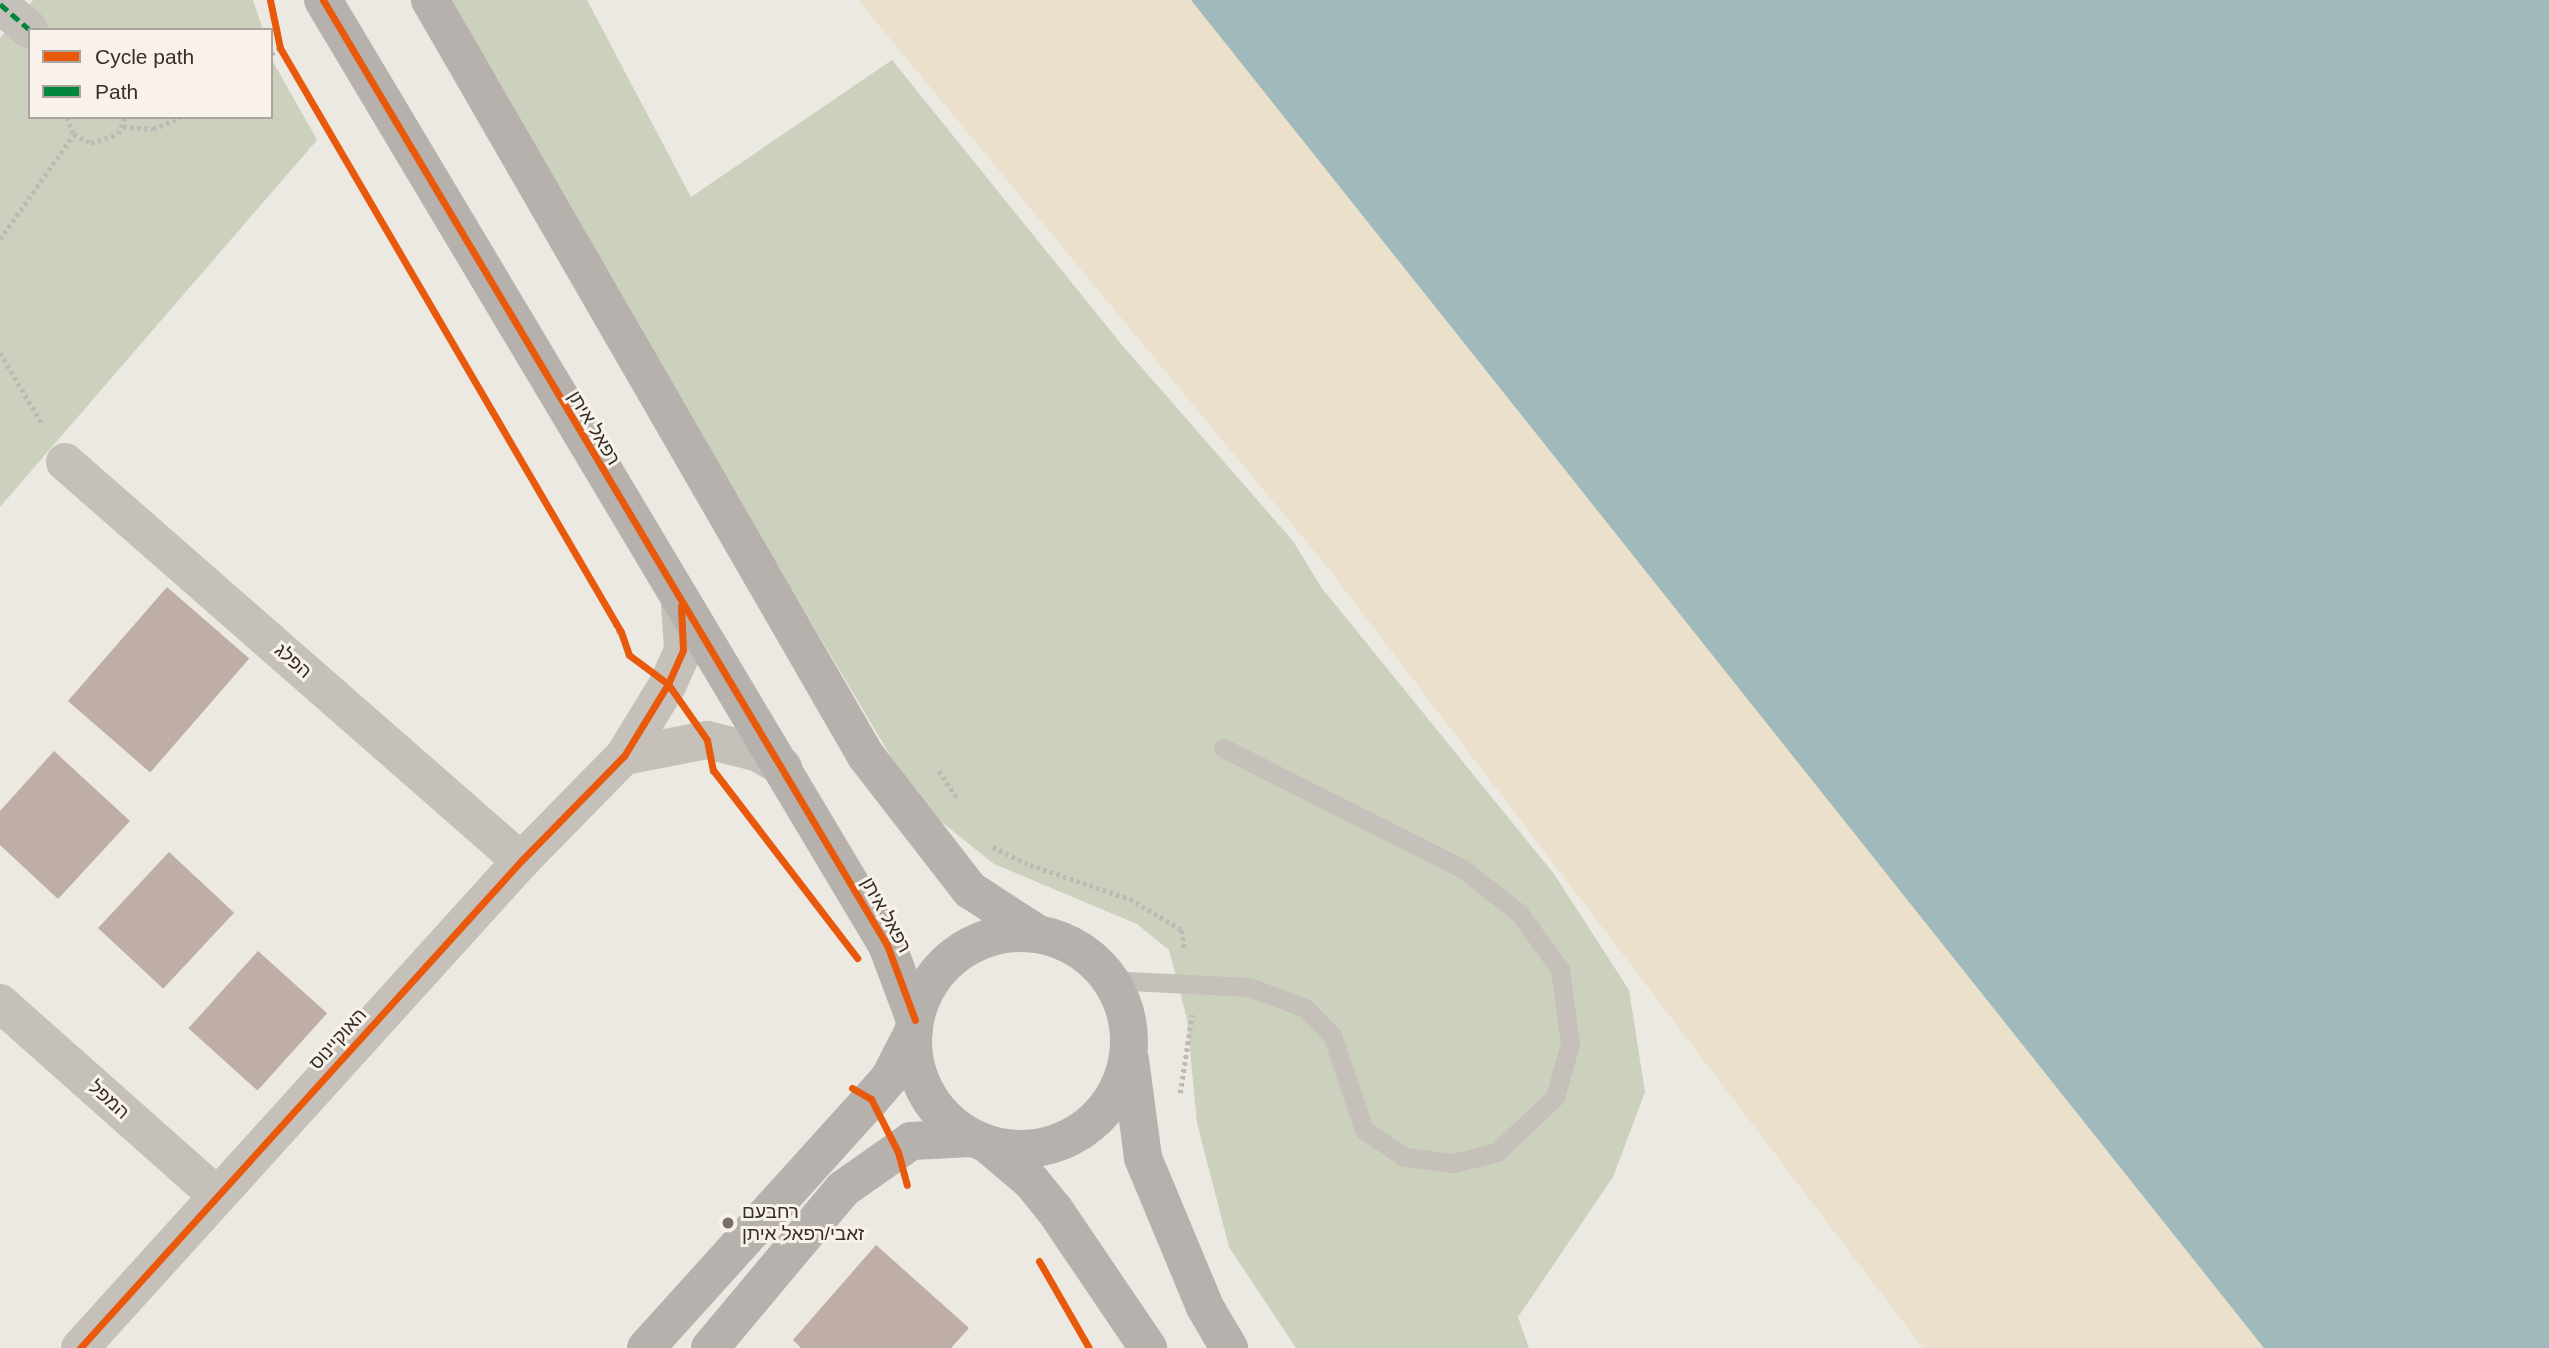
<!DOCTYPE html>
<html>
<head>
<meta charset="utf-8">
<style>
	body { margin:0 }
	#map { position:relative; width:2549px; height:1348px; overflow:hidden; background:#ece8e2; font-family:Arial,Heebo,sans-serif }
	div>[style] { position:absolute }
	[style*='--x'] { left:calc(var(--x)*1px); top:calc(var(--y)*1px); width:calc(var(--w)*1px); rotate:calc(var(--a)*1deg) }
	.green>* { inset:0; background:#ccd1bd }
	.sand>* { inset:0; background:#eae0cb }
	.water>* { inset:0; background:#a0babc }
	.building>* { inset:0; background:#beaea5; transform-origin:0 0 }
	.path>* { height:4.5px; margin-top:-2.25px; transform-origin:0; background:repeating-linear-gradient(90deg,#beb9b4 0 3.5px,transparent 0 7px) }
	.lane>* { height:19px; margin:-9.5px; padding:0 9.5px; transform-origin:9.5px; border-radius:9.5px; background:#c6c0bb }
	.street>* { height:38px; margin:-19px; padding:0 19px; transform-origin:19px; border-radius:19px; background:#c6c0bb }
	.secondary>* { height:38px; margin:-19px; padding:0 19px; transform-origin:19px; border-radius:19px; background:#b6b1ac }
	.secondary>.ring { margin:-19px; padding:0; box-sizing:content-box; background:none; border:38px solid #b6b1ac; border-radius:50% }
	.quiet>* { height:5px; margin-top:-2.5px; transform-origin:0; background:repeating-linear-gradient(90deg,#00873e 0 10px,transparent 0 15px) }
	.cycleway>* { height:7px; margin:-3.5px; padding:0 3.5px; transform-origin:3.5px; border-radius:3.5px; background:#e8590c }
	.dots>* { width:19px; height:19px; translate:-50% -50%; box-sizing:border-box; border:4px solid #f8f2ea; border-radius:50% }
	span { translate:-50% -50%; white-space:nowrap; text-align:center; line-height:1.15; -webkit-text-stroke:6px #f8f2ea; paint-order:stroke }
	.street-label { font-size:19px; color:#362e29 }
	.poi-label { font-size:19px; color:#362e29 }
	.left { translate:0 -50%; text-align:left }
	.legend { position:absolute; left:28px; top:28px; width:245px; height:91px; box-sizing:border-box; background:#f8f2ea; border:2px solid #aaa49d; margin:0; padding:9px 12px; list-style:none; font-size:21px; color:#362e29 }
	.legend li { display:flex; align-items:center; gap:14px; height:35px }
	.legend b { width:35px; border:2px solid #aaa49d }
</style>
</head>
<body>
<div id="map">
	<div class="green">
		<div style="clip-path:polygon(33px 0,253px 0,263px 30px,30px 30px,30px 117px,271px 117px,271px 58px,317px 140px,0 507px,0 38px)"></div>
		<div style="clip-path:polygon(442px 0,587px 0,691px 197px,892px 60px,1122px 345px,1293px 541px,1321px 587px,1554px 874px,1629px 990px,1645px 1092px,1613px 1177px,1518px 1317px,1529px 1348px,1296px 1348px,1229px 1247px,1197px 1123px,1187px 1019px,1169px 950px,1137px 924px,994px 864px,919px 804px)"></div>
	</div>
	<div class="sand">
		<div style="clip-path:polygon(858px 0,1243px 0,2324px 1348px,1923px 1348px,1329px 569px)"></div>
	</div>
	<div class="water">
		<div style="clip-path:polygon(1191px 0,2549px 0,2549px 1348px,2264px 1348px)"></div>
	</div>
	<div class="building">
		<div style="left:167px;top:587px;width:109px;height:151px;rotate:41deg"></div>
		<div style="clip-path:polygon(54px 751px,130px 821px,58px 899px,0 845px,0 811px)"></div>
		<div style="left:169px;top:852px;width:89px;height:104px;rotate:43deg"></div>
		<div style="left:258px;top:951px;width:93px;height:104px;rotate:42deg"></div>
		<div style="clip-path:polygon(876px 1245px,969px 1328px,951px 1348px,801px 1348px,793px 1340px)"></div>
	</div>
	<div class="path">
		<div style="--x:271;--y:54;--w:11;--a:-34"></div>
		<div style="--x:67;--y:117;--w:18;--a:68"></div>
		<div style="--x:74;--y:134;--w:19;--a:28"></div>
		<div style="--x:91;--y:143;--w:28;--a:-18"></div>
		<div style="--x:118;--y:134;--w:18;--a:-68"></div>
		<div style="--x:123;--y:127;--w:30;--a:4"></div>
		<div style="--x:153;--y:129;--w:30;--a:-23"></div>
		<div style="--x:0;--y:239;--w:128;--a:-54.8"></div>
		<div style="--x:0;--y:353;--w:84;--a:59.2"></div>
		<div style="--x:615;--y:624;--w:40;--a:62"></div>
		<div style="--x:939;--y:771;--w:32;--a:56"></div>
		<div style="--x:993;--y:847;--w:41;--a:25.9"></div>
		<div style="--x:1030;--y:865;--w:106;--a:18.8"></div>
		<div style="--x:1130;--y:899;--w:61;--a:30.8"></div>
		<div style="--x:1182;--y:930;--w:21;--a:82"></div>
		<div style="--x:1180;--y:1093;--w:79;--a:-81.3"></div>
	</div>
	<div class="lane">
		<div style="--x:1109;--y:980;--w:140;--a:2.9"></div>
		<div style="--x:1249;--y:987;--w:60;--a:20.6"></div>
		<div style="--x:1305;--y:1008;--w:38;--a:45"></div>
		<div style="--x:1332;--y:1035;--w:100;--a:71.4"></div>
		<div style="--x:1364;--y:1130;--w:49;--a:33.4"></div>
		<div style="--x:1405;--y:1157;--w:49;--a:7"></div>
		<div style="--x:1454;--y:1163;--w:44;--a:-14.3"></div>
		<div style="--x:1497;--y:1152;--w:80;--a:-43.5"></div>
		<div style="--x:1555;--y:1097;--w:55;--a:-74.2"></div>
		<div style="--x:1570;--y:1044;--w:76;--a:-97.6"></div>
		<div style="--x:1560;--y:969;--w:69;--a:-126.2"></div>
		<div style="--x:1519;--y:913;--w:71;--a:-141.8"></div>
		<div style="--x:1463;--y:869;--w:269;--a:-153.2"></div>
	</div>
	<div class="street">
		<div style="--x:0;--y:4;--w:38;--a:41"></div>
		<div style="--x:65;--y:462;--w:606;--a:41.19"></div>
		<div style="--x:624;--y:756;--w:85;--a:-10.9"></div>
		<div style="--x:707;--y:740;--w:50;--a:13.8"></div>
		<div style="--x:756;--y:752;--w:31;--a:29"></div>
		<div style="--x:0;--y:1003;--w:290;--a:41.6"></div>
		<div style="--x:80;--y:1348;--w:657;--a:-47.84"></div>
		<div style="--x:521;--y:861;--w:147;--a:-45.6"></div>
		<div style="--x:624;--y:756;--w:84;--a:-58.6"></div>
		<div style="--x:668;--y:684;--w:37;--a:-66"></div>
		<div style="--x:683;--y:650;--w:47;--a:-93.7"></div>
	</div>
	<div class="secondary">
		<div style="--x:323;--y:0;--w:1101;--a:59.17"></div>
		<div style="--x:887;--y:945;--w:80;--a:69.5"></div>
		<div style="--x:430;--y:0;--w:873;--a:60.03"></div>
		<div style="--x:866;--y:756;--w:170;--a:52.2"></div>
		<div style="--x:970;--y:890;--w:81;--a:32.9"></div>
		<div class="ring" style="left:913px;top:933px;width:178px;height:178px"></div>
		<div style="--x:1130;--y:1060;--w:99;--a:82.4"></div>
		<div style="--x:1143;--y:1158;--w:161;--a:67.4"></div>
		<div style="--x:1205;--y:1307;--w:48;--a:59.7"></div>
		<div style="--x:987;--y:1144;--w:57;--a:40.1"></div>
		<div style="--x:1031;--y:1181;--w:36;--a:51"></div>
		<div style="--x:1054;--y:1209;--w:168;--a:55.9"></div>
		<div style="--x:646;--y:1348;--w:336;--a:-47.9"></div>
		<div style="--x:871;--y:1099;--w:29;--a:-49"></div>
		<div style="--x:890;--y:1077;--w:53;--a:-62.9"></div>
		<div style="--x:710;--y:1348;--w:207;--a:-50.1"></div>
		<div style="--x:843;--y:1189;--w:83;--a:-35.2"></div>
		<div style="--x:911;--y:1141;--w:61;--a:-2.8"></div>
	</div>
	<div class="quiet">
		<div style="--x:0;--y:4;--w:38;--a:41"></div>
	</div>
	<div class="cycleway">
		<div style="--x:270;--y:0;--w:49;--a:78.2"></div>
		<div style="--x:280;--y:48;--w:676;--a:59.72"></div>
		<div style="--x:621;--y:632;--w:24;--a:71"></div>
		<div style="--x:629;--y:655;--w:49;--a:36.6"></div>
		<div style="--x:668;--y:684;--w:68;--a:55.1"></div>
		<div style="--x:707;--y:740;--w:31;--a:79"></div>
		<div style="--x:713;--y:770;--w:237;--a:52.5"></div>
		<div style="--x:323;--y:0;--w:1101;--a:59.17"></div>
		<div style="--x:887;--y:945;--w:80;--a:69.5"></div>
		<div style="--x:852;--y:1088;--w:22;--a:30"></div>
		<div style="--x:871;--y:1099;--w:59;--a:63"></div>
		<div style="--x:898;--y:1152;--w:34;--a:75"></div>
		<div style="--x:1039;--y:1261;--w:100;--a:60.1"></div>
		<div style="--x:80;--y:1348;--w:657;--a:-47.84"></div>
		<div style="--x:521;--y:861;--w:147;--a:-45.6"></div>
		<div style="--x:624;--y:756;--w:84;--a:-58.6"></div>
		<div style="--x:668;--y:684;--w:37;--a:-66"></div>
		<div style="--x:683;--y:650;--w:44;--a:-92.6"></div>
	</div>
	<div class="dots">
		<div style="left:728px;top:1223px;background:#766f6a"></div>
	</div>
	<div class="street-label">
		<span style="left:594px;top:428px;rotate:59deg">רפאל איתן</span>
		<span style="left:293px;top:661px;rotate:41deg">הפלג</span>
		<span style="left:886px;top:915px;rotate:61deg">רפאל איתן</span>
		<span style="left:338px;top:1039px;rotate:-48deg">האוקיינוס</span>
		<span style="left:109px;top:1100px;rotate:42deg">המפל</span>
	</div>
	<div class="poi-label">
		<span class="left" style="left:742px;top:1223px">רחבעם<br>זאבי/רפאל איתן</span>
	</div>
	<ul class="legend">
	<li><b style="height:9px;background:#e8590c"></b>Cycle path</li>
	<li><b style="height:9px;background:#00873e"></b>Path</li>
	</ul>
</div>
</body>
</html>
